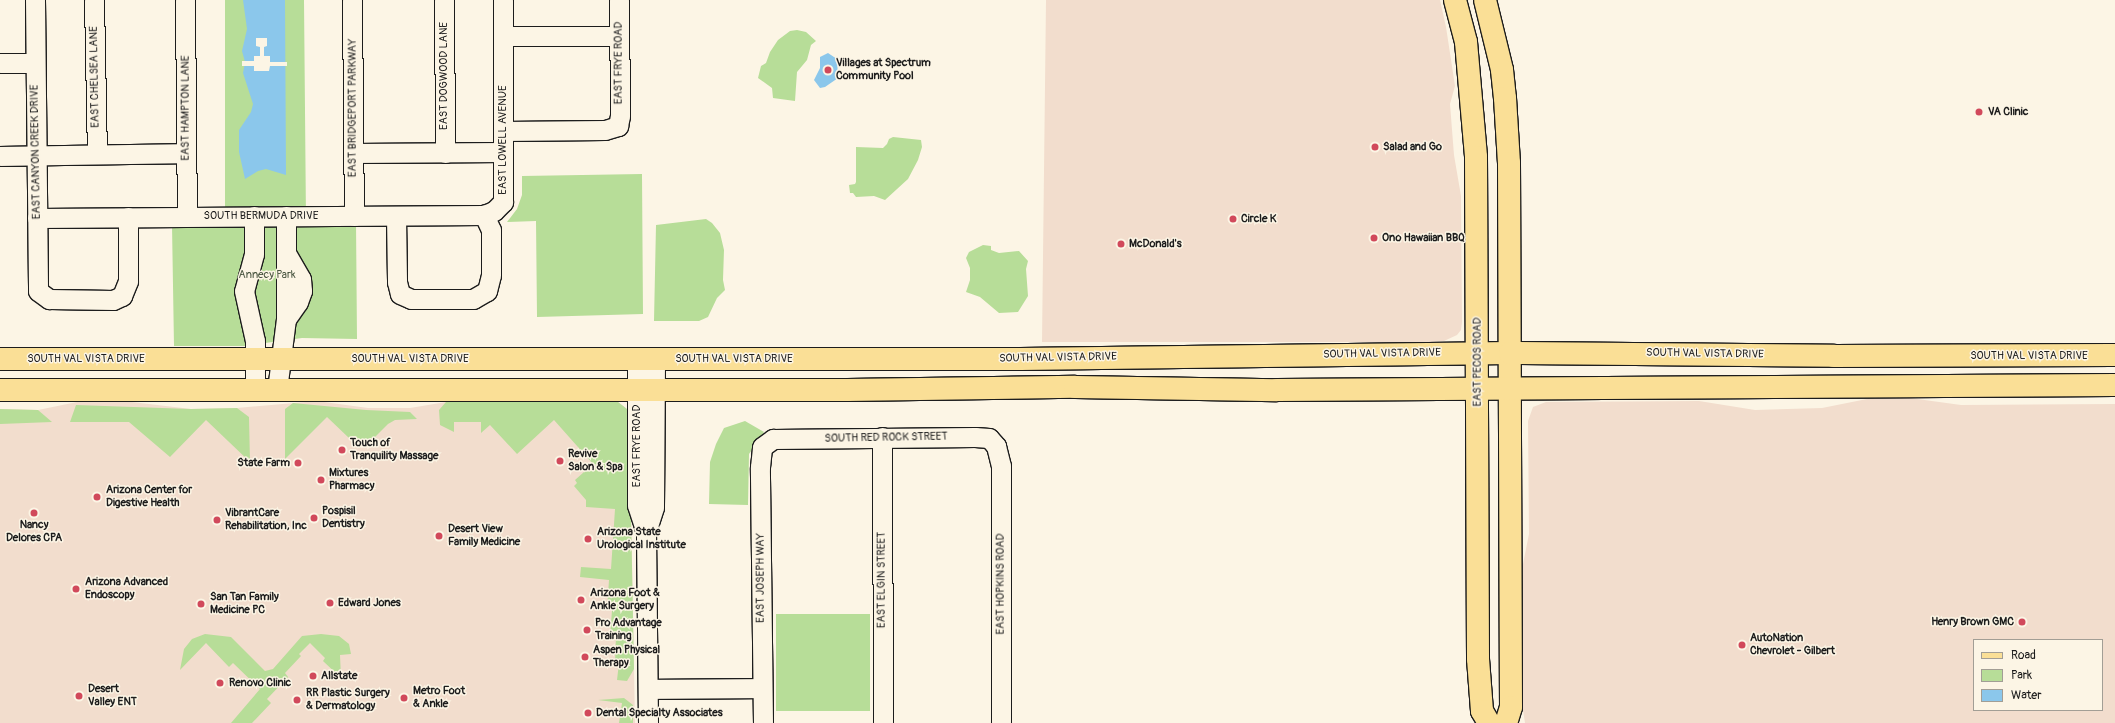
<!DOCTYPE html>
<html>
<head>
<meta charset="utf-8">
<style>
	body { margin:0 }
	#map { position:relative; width:2115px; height:723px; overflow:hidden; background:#fcf5e5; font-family:Pangolin,sans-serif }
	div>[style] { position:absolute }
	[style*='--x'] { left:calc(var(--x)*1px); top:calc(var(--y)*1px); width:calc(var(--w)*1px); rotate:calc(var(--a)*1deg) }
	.built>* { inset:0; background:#f2ddcd }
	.green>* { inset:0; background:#b7dd98; transform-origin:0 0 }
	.water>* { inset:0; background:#8bc7eb }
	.pier>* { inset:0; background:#fcf5e5 }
	.roads { filter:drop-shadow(1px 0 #1c1c1c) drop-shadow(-1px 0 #1c1c1c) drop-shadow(0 1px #1c1c1c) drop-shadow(0 -1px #1c1c1c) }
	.minor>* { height:19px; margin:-9.5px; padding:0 9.5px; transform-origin:9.5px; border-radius:9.5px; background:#fcf5e5 }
	.major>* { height:22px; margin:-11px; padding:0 11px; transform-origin:11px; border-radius:11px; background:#fadf96 }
	.dots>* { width:11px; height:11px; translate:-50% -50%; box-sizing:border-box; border:2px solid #fcf5e5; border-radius:50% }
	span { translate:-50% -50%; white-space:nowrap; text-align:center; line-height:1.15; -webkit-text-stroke:3px #fcf5e5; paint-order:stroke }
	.street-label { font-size:11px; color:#1c1c1c }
	.poi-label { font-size:11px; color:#1c1c1c; font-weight:700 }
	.left { translate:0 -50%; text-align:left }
	.right { translate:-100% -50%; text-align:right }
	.park-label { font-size:11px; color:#4a5641 }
	.legend { position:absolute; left:1973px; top:639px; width:130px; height:72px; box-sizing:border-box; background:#fcf5e5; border:1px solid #a29e95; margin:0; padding:5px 7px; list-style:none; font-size:12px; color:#1c1c1c }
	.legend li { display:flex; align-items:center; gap:8px; height:20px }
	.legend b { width:20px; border:1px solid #a29e95 }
</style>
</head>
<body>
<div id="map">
	<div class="built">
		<div style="clip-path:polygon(1046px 0,1440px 0,1446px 27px,1455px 86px,1450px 104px,1454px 155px,1461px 196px,1462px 322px,1461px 330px,1457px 335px,1444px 341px,1433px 342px,1042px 342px)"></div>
		<div style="clip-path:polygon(evenodd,1910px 398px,1961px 405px,2115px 404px,2115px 723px,1525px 723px,1520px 691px,1522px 569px,1529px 534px,1528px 421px,1533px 407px,1546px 402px,1699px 401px,1755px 410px,1822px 408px,1867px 399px,1910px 398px,1974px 640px,2102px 640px,2102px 710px,1974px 710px,1974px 640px)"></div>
		<div style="clip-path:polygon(317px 401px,368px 408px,410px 408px,446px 402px,618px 402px,627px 409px,631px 506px,635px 723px,0 723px,0 409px,38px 410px,77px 402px,132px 402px,191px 409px,237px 408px)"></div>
	</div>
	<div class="green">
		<div style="clip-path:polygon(225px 0,304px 0,306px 221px,356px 221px,357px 339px,302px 338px,244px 346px,174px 346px,172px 225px,225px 223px)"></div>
		<div style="clip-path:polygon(797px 30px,806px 32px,816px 41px,811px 45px,807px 60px,797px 72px,795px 101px,773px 98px,772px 88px,758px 78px,761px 66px,766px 63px,770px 52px,778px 40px,790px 31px)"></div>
		<div style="clip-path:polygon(893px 137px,921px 140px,922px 147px,918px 160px,908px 179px,885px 200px,874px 196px,856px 197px,853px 193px,850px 193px,849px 185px,855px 184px,856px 182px,856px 147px,883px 148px,887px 144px,889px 139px)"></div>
		<div style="clip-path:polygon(642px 174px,643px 314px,537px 317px,536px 221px,507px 222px,517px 209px,522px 195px,522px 176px)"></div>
		<div style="clip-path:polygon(706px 219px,712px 223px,720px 233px,724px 250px,723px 280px,725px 290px,717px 298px,708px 317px,699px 321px,654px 321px,656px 225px)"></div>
		<div style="clip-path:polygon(983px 245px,991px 246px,991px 250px,999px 253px,1019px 251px,1028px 261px,1026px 269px,1028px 296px,1018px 312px,999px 313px,980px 297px,966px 292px,970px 280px,970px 268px,966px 258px,969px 252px)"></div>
		<div style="clip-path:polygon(446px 402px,618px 402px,627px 409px,629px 413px,634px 669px,627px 681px,617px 680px,619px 663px,615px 662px,616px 637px,610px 637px,612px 610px,607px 610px,609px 580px,580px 577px,581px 567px,611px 569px,615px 509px,586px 507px,586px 500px,574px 486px,577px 483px,575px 480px,593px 464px,554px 420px,517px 454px,490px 425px,481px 433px,481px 422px,454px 422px,454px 432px,440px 425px,439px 410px)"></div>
		<div style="clip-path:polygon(293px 403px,366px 410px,410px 412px,417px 419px,395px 420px,388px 424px,366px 446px,349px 438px,327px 417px,285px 459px,285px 409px)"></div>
		<div style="clip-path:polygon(76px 405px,191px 409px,237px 408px,249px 417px,250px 462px,206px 420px,170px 457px,129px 422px,70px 422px)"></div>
		<div style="clip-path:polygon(0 409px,38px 410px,52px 422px,0 424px)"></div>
		<div style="clip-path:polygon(745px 421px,764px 432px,749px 454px,748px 505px,709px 504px,710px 462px,716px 444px,724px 428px)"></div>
		<div style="left:776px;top:614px;width:94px;height:97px"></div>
		<div style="clip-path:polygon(205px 634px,231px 637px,265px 671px,273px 669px,302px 636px,321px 634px,339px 636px,349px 644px,351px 654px,340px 655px,341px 678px,323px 661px,325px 658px,310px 643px,299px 654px,301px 656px,285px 673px,288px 677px,267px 699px,271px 703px,252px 723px,231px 723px,260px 689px,233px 663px,229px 667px,206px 643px,180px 670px,184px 649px,192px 639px)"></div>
		<div style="clip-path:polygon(624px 698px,633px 705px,633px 723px,619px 723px,622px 703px,598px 700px)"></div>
	</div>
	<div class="water">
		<div style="clip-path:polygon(243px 0,285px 0,286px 175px,266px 169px,258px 171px,245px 179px,239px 152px,239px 130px,251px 112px,253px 104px,243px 73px,245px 62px,242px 51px,247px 29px)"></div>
		<div style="clip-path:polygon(828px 53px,837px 59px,838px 78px,825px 87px,820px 88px,814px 80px,820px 68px,820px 57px)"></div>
	</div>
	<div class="pier">
		<div style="clip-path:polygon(256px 38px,267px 38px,267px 46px,264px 47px,264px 56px,270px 56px,270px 62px,287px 62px,287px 66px,270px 66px,269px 71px,254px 71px,254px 66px,242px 66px,242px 61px,254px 61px,254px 56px,260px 56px,260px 47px,256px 46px)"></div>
	</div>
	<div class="roads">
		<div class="minor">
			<div style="--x:35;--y:0;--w:291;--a:89.4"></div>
			<div style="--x:38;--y:291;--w:14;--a:36"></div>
			<div style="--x:49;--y:299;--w:64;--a:0.9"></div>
			<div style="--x:113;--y:300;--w:10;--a:-24"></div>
			<div style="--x:122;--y:296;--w:16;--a:-68"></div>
			<div style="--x:128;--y:281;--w:64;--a:-90"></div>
			<div style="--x:94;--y:0;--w:154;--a:88.9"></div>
			<div style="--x:185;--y:0;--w:216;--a:89.5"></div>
			<div style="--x:352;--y:0;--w:216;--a:89.5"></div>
			<div style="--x:444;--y:0;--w:153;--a:89.6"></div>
			<div style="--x:503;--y:36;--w:116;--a:0"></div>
			<div style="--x:0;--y:63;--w:35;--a:0"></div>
			<div style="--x:503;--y:131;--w:102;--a:-0.6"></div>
			<div style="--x:605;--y:130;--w:14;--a:-17"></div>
			<div style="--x:618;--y:126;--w:10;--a:-79"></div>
			<div style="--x:620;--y:116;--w:116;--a:-90.5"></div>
			<div style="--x:353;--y:153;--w:150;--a:-0.4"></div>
			<div style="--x:0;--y:156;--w:186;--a:-0.9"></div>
			<div style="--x:254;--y:216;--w:38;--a:90"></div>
			<div style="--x:254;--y:254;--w:38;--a:105"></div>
			<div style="--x:244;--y:291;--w:51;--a:77.6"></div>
			<div style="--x:255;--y:341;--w:49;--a:90"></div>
			<div style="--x:396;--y:216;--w:66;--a:89.1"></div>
			<div style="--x:397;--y:282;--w:12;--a:76"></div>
			<div style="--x:400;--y:294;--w:12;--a:24"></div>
			<div style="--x:411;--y:299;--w:62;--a:0"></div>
			<div style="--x:473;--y:299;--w:16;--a:-30"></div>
			<div style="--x:487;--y:291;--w:16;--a:-76"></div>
			<div style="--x:491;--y:275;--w:45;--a:-90"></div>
			<div style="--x:491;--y:230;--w:17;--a:-115"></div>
			<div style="--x:37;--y:218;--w:447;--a:-0.4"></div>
			<div style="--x:484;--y:215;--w:11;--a:-22"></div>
			<div style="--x:494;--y:211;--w:13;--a:-45"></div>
			<div style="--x:503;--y:202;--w:202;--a:-90"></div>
			<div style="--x:286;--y:253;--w:30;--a:60"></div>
			<div style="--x:301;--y:279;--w:12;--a:85"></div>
			<div style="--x:302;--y:291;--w:12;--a:110"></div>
			<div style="--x:298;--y:302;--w:21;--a:125"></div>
			<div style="--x:637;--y:358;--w:147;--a:90"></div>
			<div style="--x:637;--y:505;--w:28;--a:72"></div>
			<div style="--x:277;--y:390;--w:72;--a:-82.8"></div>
			<div style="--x:286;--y:319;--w:103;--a:-90"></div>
			<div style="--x:882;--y:437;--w:286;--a:89.8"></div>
			<div style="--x:648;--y:689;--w:114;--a:-0.5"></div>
			<div style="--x:648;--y:723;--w:191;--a:-90.6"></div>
			<div style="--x:646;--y:532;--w:26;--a:-72"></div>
			<div style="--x:654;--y:507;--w:148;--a:-89.6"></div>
			<div style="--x:763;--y:723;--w:256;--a:-90.7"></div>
			<div style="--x:760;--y:467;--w:20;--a:-84"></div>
			<div style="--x:762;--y:447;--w:14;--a:-36"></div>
			<div style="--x:773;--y:439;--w:202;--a:-0.6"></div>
			<div style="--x:975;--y:437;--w:14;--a:4"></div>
			<div style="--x:989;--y:438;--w:11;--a:49"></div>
			<div style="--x:996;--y:446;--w:21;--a:76"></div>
			<div style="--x:1001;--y:466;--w:257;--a:90"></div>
		</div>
		<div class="major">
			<div style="--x:1455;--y:0;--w:43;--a:75.3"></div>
			<div style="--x:1466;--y:42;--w:115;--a:85"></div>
			<div style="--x:1476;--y:157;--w:502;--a:89.77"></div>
			<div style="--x:1478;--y:659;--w:52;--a:85.6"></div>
			<div style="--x:1482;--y:711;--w:14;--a:60"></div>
			<div style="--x:1485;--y:0;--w:72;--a:76.3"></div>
			<div style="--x:1502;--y:70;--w:28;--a:84"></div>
			<div style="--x:1505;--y:98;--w:65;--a:86.5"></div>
			<div style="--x:1509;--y:163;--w:544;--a:89.79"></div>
			<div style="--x:1511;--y:707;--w:17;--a:107"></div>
			<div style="--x:0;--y:359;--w:1020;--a:0"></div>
			<div style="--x:1020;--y:359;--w:490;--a:-0.7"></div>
			<div style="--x:1510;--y:353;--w:324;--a:0.5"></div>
			<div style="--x:1834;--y:356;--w:281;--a:-0.2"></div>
			<div style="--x:0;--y:390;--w:847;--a:0"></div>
			<div style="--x:847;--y:390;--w:228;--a:-0.8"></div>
			<div style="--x:1075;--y:387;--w:202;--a:0.9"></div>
			<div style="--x:1277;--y:390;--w:838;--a:-0.34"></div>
		</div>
	</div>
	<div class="dots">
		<div style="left:828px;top:70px;background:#d1495b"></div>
		<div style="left:1979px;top:112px;background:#d1495b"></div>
		<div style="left:1375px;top:147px;background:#d1495b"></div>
		<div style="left:1233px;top:219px;background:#d1495b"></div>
		<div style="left:1374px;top:238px;background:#d1495b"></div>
		<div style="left:1121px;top:244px;background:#d1495b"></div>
		<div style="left:342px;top:450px;background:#d1495b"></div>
		<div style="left:560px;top:461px;background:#d1495b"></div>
		<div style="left:298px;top:463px;background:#d1495b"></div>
		<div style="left:321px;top:480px;background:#d1495b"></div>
		<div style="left:97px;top:497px;background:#d1495b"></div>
		<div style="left:34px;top:513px;background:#d1495b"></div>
		<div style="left:314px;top:518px;background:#d1495b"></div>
		<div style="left:217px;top:520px;background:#d1495b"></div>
		<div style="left:439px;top:536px;background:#d1495b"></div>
		<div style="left:588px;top:539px;background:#d1495b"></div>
		<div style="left:76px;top:589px;background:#d1495b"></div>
		<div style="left:581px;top:600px;background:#d1495b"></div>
		<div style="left:330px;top:603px;background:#d1495b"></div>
		<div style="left:201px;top:604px;background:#d1495b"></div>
		<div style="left:2022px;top:622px;background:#d1495b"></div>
		<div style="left:587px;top:630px;background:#d1495b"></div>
		<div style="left:1742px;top:645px;background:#d1495b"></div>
		<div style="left:585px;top:657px;background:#d1495b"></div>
		<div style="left:313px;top:676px;background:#d1495b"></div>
		<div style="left:220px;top:683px;background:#d1495b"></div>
		<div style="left:79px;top:696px;background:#d1495b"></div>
		<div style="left:404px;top:698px;background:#d1495b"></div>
		<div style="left:297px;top:700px;background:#d1495b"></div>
		<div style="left:588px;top:713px;background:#d1495b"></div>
	</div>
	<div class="street-label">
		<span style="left:619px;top:63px;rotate:-90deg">EAST FRYE ROAD</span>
		<span style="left:444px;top:76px;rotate:-90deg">EAST DOGWOOD LANE</span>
		<span style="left:95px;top:77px;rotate:-91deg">EAST CHELSEA LANE</span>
		<span style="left:186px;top:108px;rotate:-90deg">EAST HAMPTON LANE</span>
		<span style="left:353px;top:108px;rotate:-90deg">EAST BRIDGEPORT PARKWAY</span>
		<span style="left:503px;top:140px;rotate:-90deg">EAST LOWELL AVENUE</span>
		<span style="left:36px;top:152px;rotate:-91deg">EAST CANYON CREEK DRIVE</span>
		<span style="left:261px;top:216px">SOUTH BERMUDA DRIVE</span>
		<span style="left:1382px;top:354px;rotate:-1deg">SOUTH VAL VISTA DRIVE</span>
		<span style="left:1705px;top:354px;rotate:1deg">SOUTH VAL VISTA DRIVE</span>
		<span style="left:2029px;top:356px">SOUTH VAL VISTA DRIVE</span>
		<span style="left:1058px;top:358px;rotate:-1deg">SOUTH VAL VISTA DRIVE</span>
		<span style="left:86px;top:359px">SOUTH VAL VISTA DRIVE</span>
		<span style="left:410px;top:359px">SOUTH VAL VISTA DRIVE</span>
		<span style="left:734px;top:359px">SOUTH VAL VISTA DRIVE</span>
		<span style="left:1478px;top:362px;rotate:-90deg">EAST PECOS ROAD</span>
		<span style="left:886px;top:438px;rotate:-1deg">SOUTH RED ROCK STREET</span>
		<span style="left:637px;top:446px;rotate:-90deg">EAST FRYE ROAD</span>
		<span style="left:761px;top:578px;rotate:-90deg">EAST JOSEPH WAY</span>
		<span style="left:882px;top:580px;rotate:-90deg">EAST ELGIN STREET</span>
		<span style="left:1001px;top:584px;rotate:-90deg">EAST HOPKINS ROAD</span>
	</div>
	<div class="poi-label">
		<span class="left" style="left:836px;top:70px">Villages at Spectrum<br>Community Pool</span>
		<span class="left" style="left:1988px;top:112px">VA Clinic</span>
		<span class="left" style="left:1383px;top:147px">Salad and Go</span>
		<span class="left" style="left:1241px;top:219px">Circle K</span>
		<span class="left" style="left:1382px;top:238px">Ono Hawaiian BBQ</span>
		<span class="left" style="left:1129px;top:244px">McDonald's</span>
		<span class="left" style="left:350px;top:450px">Touch of<br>Tranquility Massage</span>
		<span class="left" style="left:568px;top:461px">Revive<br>Salon &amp; Spa</span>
		<span class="right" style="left:290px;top:463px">State Farm</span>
		<span class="left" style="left:329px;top:480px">Mixtures<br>Pharmacy</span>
		<span class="left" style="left:106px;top:497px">Arizona Center for<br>Digestive Health</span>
		<span class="left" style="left:322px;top:518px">Pospisil<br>Dentistry</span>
		<span class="left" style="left:225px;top:520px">VibrantCare<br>Rehabilitation, Inc</span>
		<span style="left:34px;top:532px">Nancy<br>Delores CPA</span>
		<span class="left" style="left:448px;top:536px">Desert View<br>Family Medicine</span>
		<span class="left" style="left:597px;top:539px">Arizona State<br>Urological Institute</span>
		<span class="left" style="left:85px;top:589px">Arizona Advanced<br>Endoscopy</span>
		<span class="left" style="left:590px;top:600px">Arizona Foot &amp;<br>Ankle Surgery</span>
		<span class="left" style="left:210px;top:604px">San Tan Family<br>Medicine PC</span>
		<span class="left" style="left:338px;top:603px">Edward Jones</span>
		<span class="right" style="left:2014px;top:622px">Henry Brown GMC</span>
		<span class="left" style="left:595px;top:630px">Pro Advantage<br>Training</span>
		<span class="left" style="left:1750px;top:645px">AutoNation<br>Chevrolet - Gilbert</span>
		<span class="left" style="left:593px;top:657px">Aspen Physical<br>Therapy</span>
		<span class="left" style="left:321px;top:676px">Allstate</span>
		<span class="left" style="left:229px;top:683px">Renovo Clinic</span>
		<span class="left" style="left:88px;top:696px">Desert<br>Valley ENT</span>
		<span class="left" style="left:413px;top:698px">Metro Foot<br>&amp; Ankle</span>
		<span class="left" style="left:306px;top:700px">RR Plastic Surgery<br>&amp; Dermatology</span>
		<span class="left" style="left:596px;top:713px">Dental Specialty Associates</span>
	</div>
	<div class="park-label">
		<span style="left:267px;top:275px">Annecy Park</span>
	</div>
	<ul class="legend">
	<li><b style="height:5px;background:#fadf96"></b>Road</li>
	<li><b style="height:11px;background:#b7dd98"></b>Park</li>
	<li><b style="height:11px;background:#8bc7eb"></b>Water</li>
	</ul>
</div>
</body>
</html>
